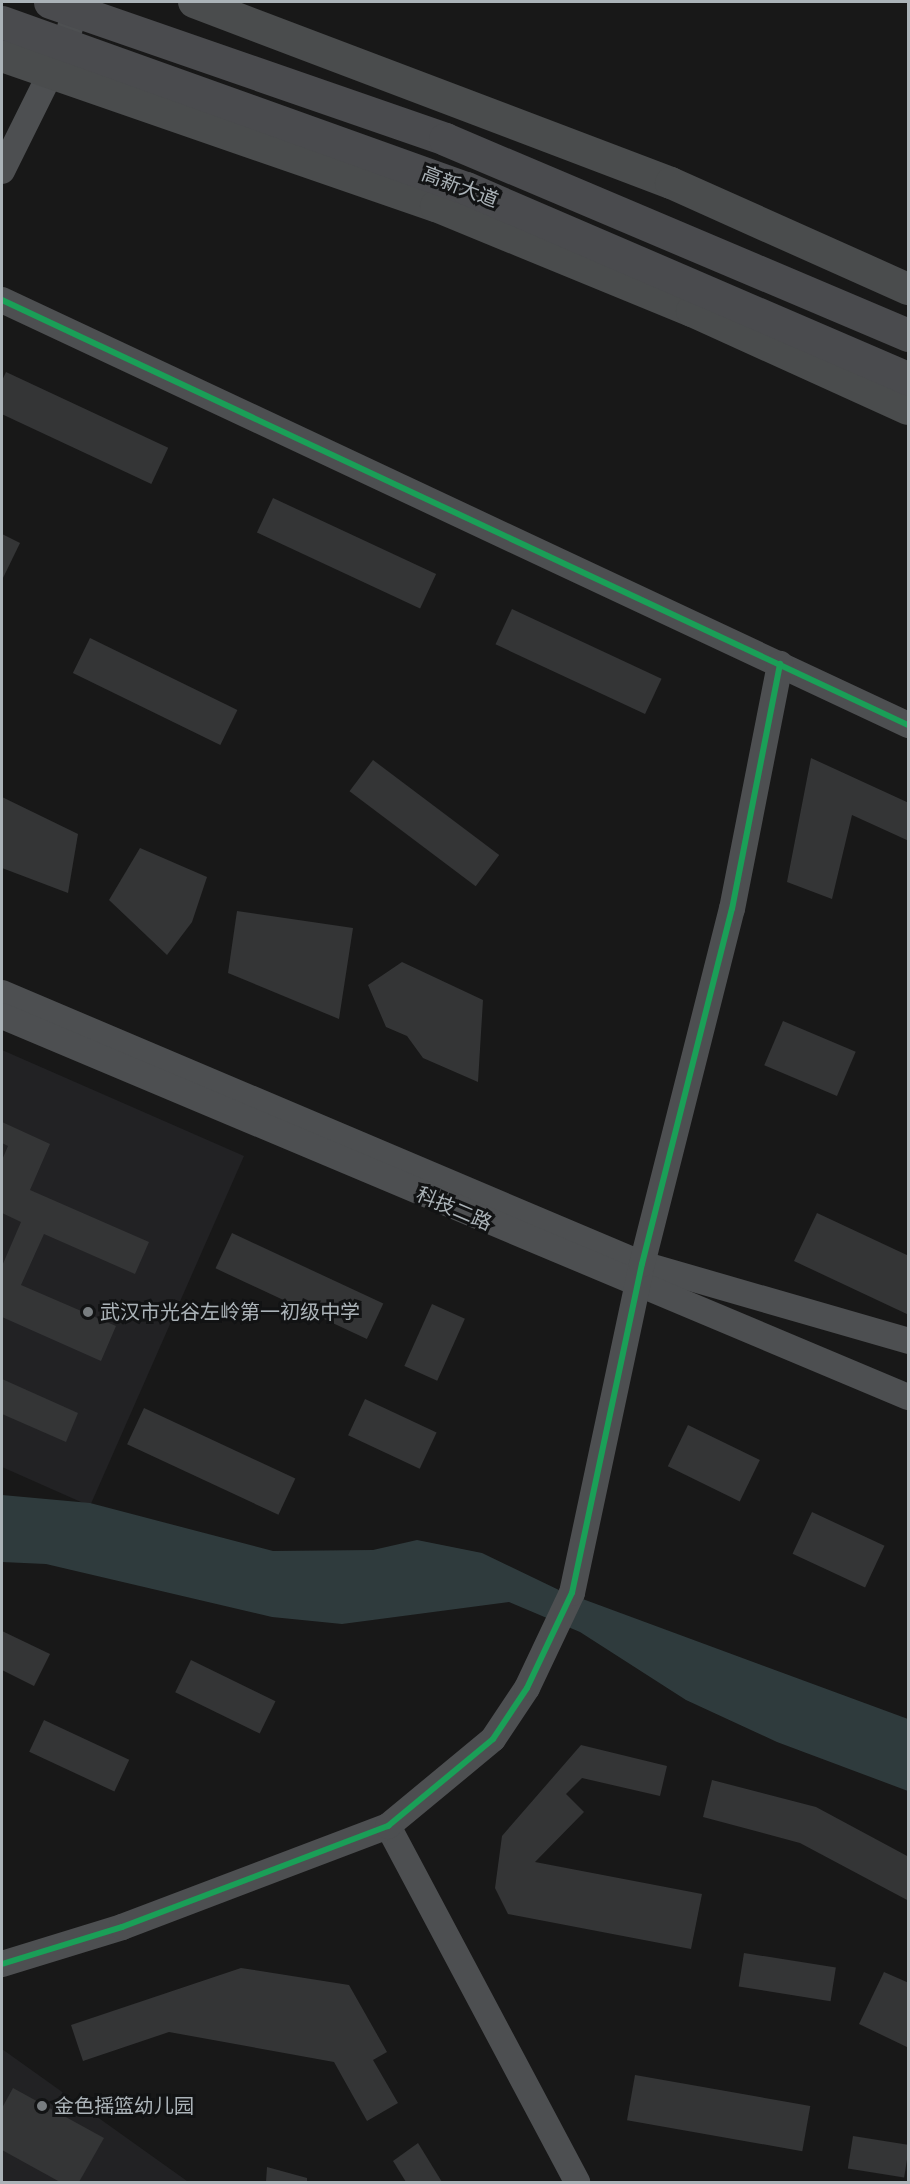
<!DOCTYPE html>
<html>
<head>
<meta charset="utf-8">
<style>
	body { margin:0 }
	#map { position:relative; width:910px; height:2184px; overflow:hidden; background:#181818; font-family:"DM Sans","Noto Sans SC",sans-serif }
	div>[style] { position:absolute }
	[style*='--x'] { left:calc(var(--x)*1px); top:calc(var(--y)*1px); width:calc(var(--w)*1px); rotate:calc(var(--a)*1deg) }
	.built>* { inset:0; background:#222224 }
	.water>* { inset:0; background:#2f3b3d }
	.building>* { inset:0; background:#343536; transform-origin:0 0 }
	.minor>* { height:26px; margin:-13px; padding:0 13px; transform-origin:13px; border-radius:13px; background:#4d4f51 }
	.major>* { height:32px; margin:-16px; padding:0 16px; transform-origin:16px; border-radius:16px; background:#4a4c4d }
	.highway>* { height:33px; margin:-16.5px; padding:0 16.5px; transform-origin:16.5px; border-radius:16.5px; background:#4a4b4e }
	.cycleway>* { height:6px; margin:-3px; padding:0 3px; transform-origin:3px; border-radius:3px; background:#1a9f57 }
	.dots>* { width:16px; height:16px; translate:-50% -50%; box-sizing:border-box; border:3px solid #121314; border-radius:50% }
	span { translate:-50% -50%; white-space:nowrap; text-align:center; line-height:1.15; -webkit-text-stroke:6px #121314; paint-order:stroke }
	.street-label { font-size:20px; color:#abb3b8 }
	.poi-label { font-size:20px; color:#abb3b8 }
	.left { translate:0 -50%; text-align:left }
	.frame { position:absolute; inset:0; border:3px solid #abb3b8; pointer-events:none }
</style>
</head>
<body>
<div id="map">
	<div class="built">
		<div style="clip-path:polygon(2px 1050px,244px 1156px,90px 1506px,2px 1467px)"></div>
		<div style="clip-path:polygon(2px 2049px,187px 2181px,186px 2182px,2px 2182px)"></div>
	</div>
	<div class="water">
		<div style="clip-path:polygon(2px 1495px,90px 1503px,273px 1551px,373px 1550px,417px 1540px,482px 1553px,561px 1591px,908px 1719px,908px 1791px,777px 1742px,686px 1700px,580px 1632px,509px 1602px,342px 1624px,272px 1617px,46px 1564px,2px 1562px)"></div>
	</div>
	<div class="building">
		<div style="left:6px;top:372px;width:179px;height:40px;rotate:25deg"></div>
		<div style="left:273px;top:498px;width:180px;height:38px;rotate:25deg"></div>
		<div style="clip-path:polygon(2px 534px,20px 543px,2px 580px)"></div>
		<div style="left:512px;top:609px;width:165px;height:39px;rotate:25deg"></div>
		<div style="left:90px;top:638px;width:164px;height:39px;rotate:26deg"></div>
		<div style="clip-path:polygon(811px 758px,909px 803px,909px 841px,852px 815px,832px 899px,787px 882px)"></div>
		<div style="left:373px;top:760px;width:158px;height:39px;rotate:37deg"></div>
		<div style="clip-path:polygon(2px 797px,78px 834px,68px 893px,2px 868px)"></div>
		<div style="clip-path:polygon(140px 848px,207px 877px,192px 922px,167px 955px,109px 900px)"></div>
		<div style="clip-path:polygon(237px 911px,353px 928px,339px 1019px,228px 973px)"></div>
		<div style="clip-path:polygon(402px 962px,483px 1000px,478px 1082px,423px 1058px,407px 1036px,386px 1027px,368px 985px)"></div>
		<div style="left:783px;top:1021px;width:79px;height:48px;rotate:23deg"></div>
		<div style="clip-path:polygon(2px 1122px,50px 1144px,30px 1190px,149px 1242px,135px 1274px,44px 1234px,21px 1285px,116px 1326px,101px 1361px,2px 1317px,2px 1266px,21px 1222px,2px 1213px,2px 1160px,8px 1146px,2px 1143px)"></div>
		<div style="clip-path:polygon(817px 1213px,909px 1256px,909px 1315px,794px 1261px)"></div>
		<div style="left:232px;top:1233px;width:167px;height:39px;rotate:25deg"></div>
		<div style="left:432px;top:1304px;width:36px;height:68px;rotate:24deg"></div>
		<div style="clip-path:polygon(2px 1379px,78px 1413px,66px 1442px,2px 1414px)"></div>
		<div style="left:365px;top:1399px;width:79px;height:40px;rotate:25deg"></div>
		<div style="left:144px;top:1408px;width:167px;height:40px;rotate:25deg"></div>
		<div style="left:688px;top:1425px;width:80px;height:46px;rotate:26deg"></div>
		<div style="left:812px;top:1512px;width:80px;height:46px;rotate:25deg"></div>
		<div style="clip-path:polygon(2px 1631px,50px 1654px,34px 1686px,2px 1670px)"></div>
		<div style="left:191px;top:1660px;width:94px;height:36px;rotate:26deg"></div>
		<div style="left:44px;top:1720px;width:94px;height:35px;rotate:25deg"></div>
		<div style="clip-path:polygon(581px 1745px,667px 1766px,660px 1796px,582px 1778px,566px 1794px,584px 1812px,535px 1862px,702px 1894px,691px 1949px,508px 1914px,495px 1888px,502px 1836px)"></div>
		<div style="clip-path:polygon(712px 1780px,816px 1807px,909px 1857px,909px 1901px,800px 1843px,703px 1817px)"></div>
		<div style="left:744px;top:1953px;width:93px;height:34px;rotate:9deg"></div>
		<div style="clip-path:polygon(241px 1968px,349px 1985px,387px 2052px,373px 2060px,398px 2103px,367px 2121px,334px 2062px,169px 2032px,83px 2061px,71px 2025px)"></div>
		<div style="clip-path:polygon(884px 1972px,909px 1983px,909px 2048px,859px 2024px)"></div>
		<div style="left:635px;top:2075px;width:178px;height:46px;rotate:10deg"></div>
		<div style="clip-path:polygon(13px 2088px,104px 2138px,79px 2182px,60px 2182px,2px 2150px,2px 2108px)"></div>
		<div style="left:853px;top:2136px;width:57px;height:33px;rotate:9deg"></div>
		<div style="clip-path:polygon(418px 2143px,442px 2182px,406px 2182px,393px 2161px)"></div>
		<div style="clip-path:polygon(267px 2167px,307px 2178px,307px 2182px,266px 2182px)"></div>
	</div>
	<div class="minor">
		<div style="--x:2;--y:171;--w:142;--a:-63.6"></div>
		<div style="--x:65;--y:44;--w:44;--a:-72.8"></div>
		<div style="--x:2;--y:300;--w:1001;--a:25.13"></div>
		<div style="--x:2;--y:993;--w:695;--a:22.95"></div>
		<div style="--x:642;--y:1264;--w:277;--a:16.1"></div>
		<div style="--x:2;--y:1016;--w:983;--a:22.81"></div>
		<div style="--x:388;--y:1826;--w:403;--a:62"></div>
		<div style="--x:2;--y:1964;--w:126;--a:-17.1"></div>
		<div style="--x:122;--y:1927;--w:285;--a:-20.8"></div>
		<div style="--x:388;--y:1826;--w:136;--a:-39.6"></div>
		<div style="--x:493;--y:1739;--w:61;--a:-56.3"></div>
		<div style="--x:527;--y:1688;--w:105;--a:-64.7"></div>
		<div style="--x:572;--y:1593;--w:336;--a:-78"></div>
		<div style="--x:642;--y:1264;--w:366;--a:-75.8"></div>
		<div style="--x:732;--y:909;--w:250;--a:-78.9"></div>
	</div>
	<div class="major">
		<div style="--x:194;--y:2;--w:510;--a:20.78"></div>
		<div style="--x:671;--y:183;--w:260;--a:24.1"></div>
		<div style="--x:2;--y:56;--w:459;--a:19.1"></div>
		<div style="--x:436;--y:206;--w:277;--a:22.3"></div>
		<div style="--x:692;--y:311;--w:237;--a:24.4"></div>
	</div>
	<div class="highway">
		<div style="--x:50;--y:2;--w:418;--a:19.1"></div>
		<div style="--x:445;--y:139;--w:503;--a:22.94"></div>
		<div style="--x:2;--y:22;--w:493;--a:19.7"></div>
		<div style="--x:466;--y:188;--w:481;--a:23.3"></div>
	</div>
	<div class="cycleway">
		<div style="--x:2;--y:300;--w:1001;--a:25.13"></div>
		<div style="--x:2;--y:1964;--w:126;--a:-17.1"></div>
		<div style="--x:122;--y:1927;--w:285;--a:-20.8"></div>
		<div style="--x:388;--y:1826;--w:136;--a:-39.6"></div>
		<div style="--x:493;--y:1739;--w:61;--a:-56.3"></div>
		<div style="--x:527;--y:1688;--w:105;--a:-64.7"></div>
		<div style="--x:572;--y:1593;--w:336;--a:-78"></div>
		<div style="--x:642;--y:1264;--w:366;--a:-75.8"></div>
		<div style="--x:732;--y:909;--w:250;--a:-78.9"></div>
	</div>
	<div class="dots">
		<div style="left:88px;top:1312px;background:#787d80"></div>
		<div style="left:42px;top:2106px;background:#787d80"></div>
	</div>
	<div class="street-label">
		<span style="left:460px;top:187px;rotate:21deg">高新大道</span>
		<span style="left:454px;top:1209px;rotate:23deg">科技二路</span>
	</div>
	<div class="poi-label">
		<span class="left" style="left:100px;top:1312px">武汉市光谷左岭第一初级中学</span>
		<span class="left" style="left:54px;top:2106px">金色摇篮幼儿园</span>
	</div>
	<div class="frame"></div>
</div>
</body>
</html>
